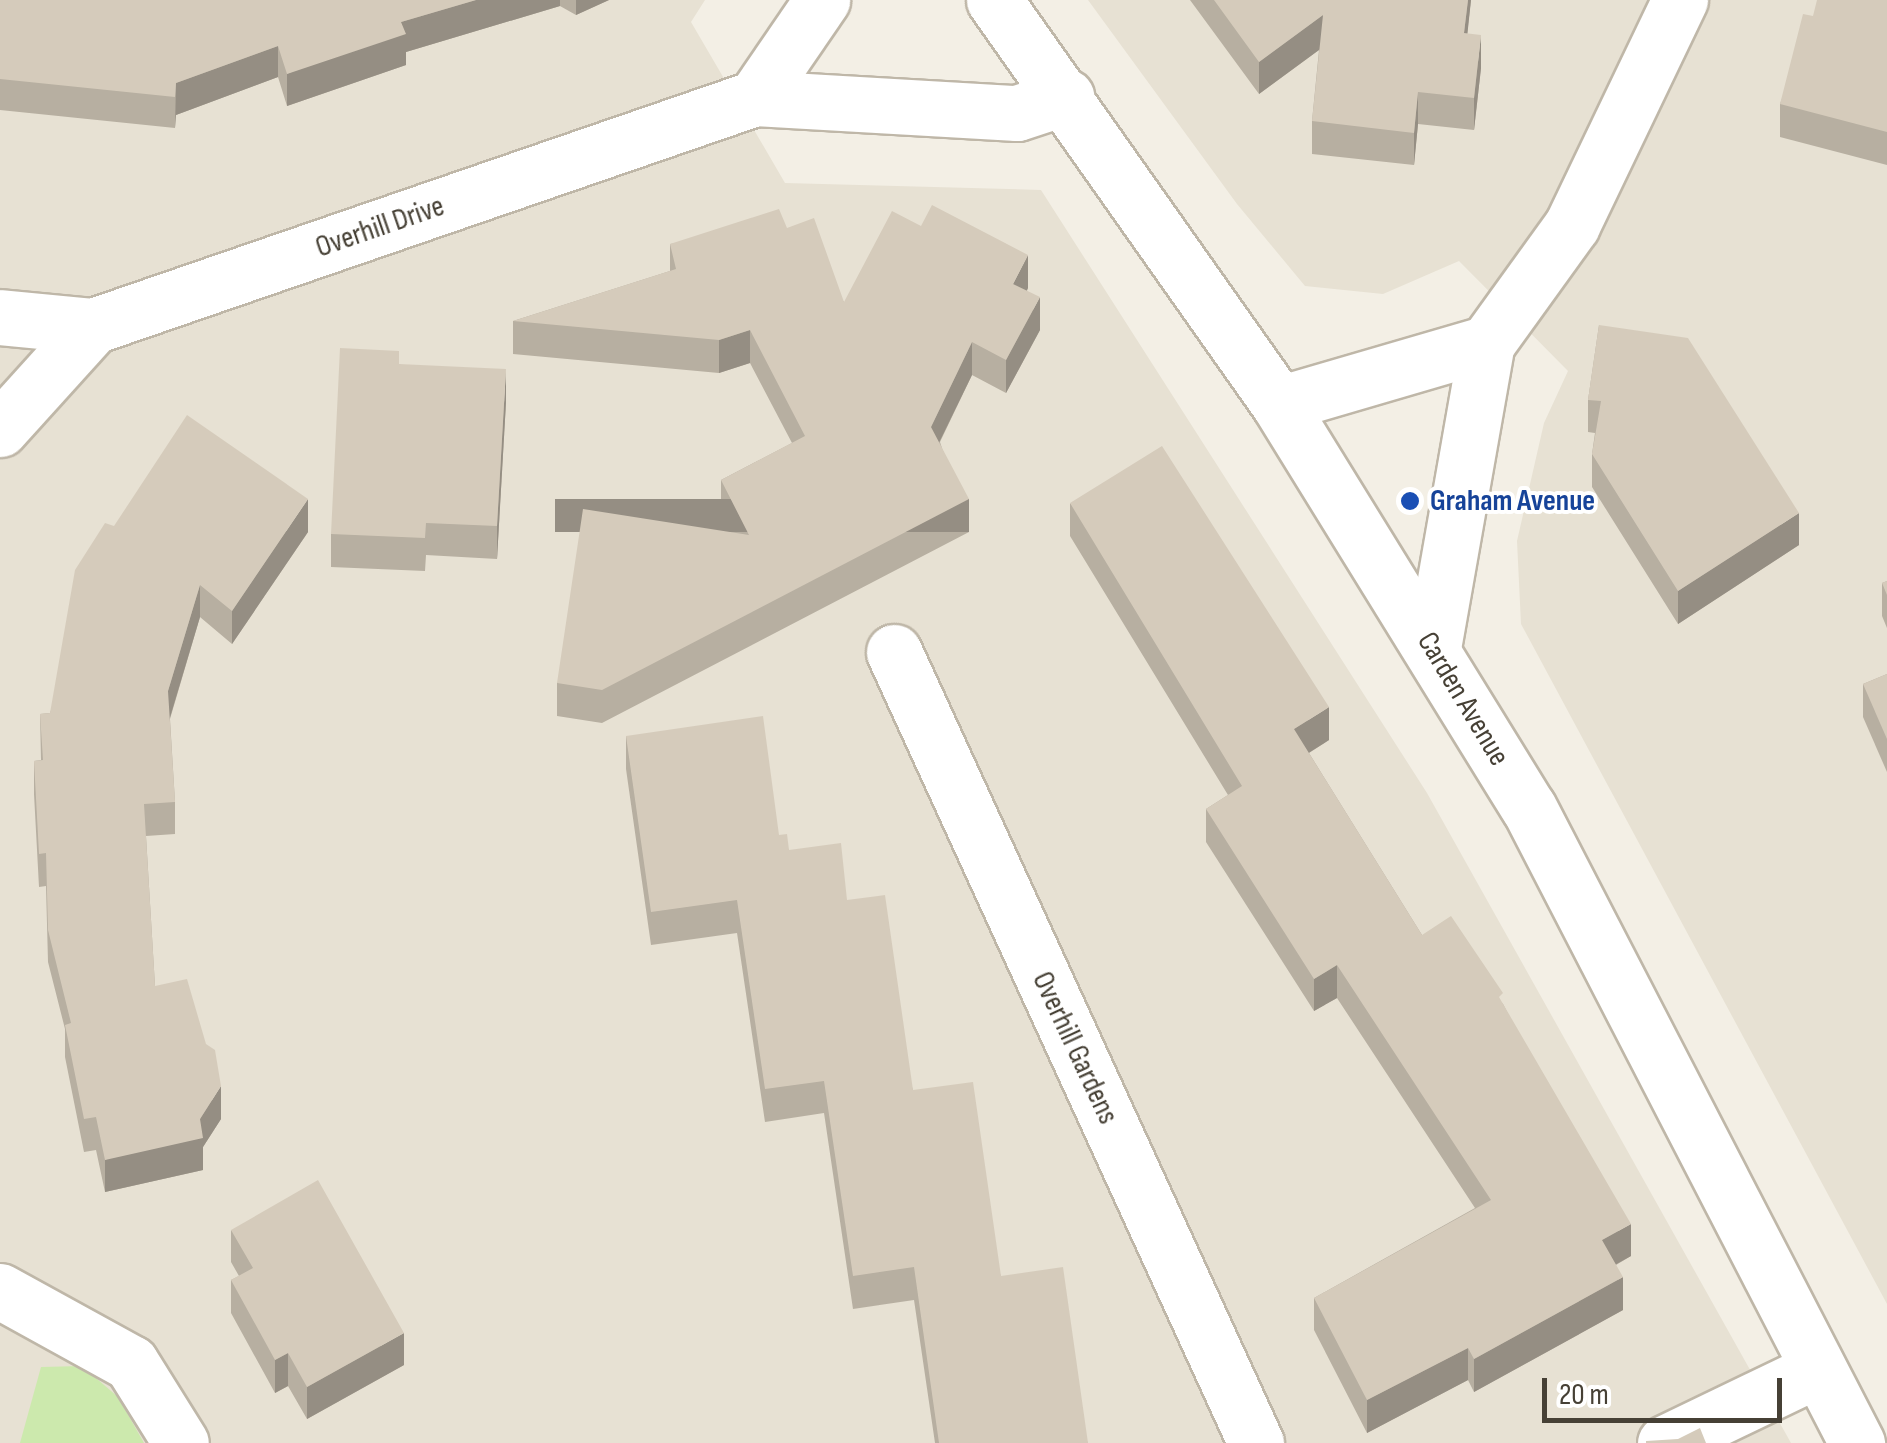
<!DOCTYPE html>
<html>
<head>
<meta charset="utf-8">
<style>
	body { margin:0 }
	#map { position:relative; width:1887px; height:1443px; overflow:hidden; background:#f3efe5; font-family:"Sofia Sans Condensed",sans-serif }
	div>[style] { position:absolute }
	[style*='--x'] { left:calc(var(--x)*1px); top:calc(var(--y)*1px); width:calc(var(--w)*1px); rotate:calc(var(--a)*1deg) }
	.residential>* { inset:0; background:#e7e1d3 }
	.green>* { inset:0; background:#cce9ad }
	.roads { filter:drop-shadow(2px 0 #bfb7a8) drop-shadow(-2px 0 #bfb7a8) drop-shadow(0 2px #bfb7a8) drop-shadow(0 -2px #bfb7a8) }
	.minor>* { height:55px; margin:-27.5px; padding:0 27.5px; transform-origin:27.5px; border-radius:27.5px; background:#fff }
	.wall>* { inset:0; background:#b7afa1 }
	.shaded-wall>* { inset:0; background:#958e83; transform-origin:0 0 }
	.building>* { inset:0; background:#d5cbbb }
	.dots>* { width:28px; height:28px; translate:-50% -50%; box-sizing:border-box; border:5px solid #fff; border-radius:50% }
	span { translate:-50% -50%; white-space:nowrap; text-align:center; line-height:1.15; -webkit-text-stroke:8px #fff; paint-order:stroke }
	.street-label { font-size:30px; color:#464035 }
	.transit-label { font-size:30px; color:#164399; font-weight:700 }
	.left { translate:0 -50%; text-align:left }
	.scale { position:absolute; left:1542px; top:1378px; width:240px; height:45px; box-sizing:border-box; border:5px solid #464035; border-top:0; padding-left:12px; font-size:30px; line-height:35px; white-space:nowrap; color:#464035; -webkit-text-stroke:8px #fff; paint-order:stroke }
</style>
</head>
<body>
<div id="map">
	<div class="residential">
		<div style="clip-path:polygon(0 0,705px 0,691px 22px,785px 183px,1041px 190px,1427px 793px,1791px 1443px,0 1443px)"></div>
		<div style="clip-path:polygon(1088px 0,1887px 0,1887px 1304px,1521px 624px,1517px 541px,1544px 423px,1568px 371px,1459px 261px,1383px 294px,1305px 286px,1237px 204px)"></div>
	</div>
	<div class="green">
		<div style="clip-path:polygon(82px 1366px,118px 1397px,144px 1443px,20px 1443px,41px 1367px)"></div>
	</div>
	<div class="roads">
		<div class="minor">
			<div style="--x:994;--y:0;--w:494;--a:54.8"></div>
			<div style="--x:1279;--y:404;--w:475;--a:58.3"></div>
			<div style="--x:1529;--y:808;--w:715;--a:62.68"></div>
			<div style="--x:755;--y:98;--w:262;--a:3.3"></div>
			<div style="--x:1017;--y:113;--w:52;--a:-18.1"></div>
			<div style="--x:0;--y:317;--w:93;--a:5.5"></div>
			<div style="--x:93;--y:326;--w:700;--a:-19"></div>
			<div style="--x:755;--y:98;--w:119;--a:-55.6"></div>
			<div style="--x:1279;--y:404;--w:217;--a:-16.3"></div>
			<div style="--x:1487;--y:343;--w:145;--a:-54.2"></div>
			<div style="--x:1572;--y:225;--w:250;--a:-64.4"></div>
			<div style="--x:0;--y:429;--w:139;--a:-47.9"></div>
			<div style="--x:1433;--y:648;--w:310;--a:-80"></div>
			<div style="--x:894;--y:652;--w:870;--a:65.41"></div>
			<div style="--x:0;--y:1291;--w:149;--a:28.8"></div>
			<div style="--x:131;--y:1363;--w:94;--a:58"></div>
			<div style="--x:1665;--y:1443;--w:169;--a:-25.7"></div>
		</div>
	</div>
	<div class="wall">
		<div style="clip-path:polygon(0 0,609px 0,576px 15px,560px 6px,406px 52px,406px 65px,287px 106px,278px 77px,176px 115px,175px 128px,0 110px)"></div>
		<div style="clip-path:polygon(1190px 0,1471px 0,1467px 34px,1481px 68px,1474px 130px,1418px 124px,1414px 165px,1312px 154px,1312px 121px,1319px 50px,1259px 94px)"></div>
		<div style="clip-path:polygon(1887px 0,1887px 165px,1780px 137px,1780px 104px,1813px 16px)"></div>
		<div style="clip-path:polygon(787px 228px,844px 302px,1028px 288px,1027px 291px,1040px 330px,1006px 393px,972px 375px,940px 442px,969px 532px,602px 723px,557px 716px,557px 683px,731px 532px,721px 512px,721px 480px,792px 443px,750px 363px,719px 373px,513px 354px,513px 321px,670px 271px,670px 244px)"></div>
		<div style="clip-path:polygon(1599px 325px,1799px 545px,1678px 624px,1592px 487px,1592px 454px,1595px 433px,1588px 432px,1588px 400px)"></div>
		<div style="clip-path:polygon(399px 364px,506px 402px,497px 559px,426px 555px,425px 571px,331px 567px,331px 534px)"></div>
		<div style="clip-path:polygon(1070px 503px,1329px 740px,1309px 753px,1422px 935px,1503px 1004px,1631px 1256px,1616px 1265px,1623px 1310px,1474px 1392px,1468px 1380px,1367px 1433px,1314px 1330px,1314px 1298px,1475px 1208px,1337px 998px,1314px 1011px,1206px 842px,1206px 809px,1228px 795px,1070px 536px)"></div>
		<div style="clip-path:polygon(114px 526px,308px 532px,232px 644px,200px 617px,170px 719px,175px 802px,175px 834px,146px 836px,155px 986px,221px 1119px,203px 1147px,203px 1170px,105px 1192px,96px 1150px,84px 1152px,65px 1057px,65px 1029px,48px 962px,46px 886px,39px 887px,34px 794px,34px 761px,41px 760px,40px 714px,50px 713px)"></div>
		<div style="clip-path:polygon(1887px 581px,1887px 628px,1882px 616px,1882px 583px)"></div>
		<div style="clip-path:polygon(1887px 674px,1887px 772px,1863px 717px,1863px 684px)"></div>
		<div style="clip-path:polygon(626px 736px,779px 835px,789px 850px,847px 900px,913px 1090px,1001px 1276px,1088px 1443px,935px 1443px,914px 1300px,853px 1309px,824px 1113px,765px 1122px,737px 933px,651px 945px,626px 769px)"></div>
		<div style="clip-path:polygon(231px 1230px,404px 1365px,307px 1419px,288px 1386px,275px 1393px,231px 1313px,231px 1280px,239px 1276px,231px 1262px)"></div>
	</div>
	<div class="shaded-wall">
		<div style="clip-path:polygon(476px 0,560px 0,560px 6px,406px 52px,406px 65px,287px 106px,287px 74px,401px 22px)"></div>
		<div style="clip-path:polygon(576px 0,609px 0,576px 15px)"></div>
		<div style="clip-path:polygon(1468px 0,1471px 0,1464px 66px,1464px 33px)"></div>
		<div style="clip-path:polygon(1323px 15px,1323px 47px,1259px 94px,1259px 62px)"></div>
		<div style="clip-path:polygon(1481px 35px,1481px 68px,1474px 130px,1474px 98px)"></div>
		<div style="clip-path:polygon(278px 46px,278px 77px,176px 115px,175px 128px,176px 83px)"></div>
		<div style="clip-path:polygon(1418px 92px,1418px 124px,1414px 165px,1414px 133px)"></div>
		<div style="clip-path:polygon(1028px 255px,1028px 288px,1013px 316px,1013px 284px)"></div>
		<div style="clip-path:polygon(1040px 297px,1040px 330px,1006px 393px,1006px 360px)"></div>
		<div style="clip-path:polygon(750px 330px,750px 363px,719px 373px,719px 340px)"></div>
		<div style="clip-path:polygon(972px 342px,972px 375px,931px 459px,931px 427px)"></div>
		<div style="clip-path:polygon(506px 369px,506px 402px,497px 559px,497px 526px)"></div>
		<div style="clip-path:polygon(308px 499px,308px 532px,232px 644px,232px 611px)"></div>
		<div style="left:969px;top:499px;width:33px;height:414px;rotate:90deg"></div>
		<div style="clip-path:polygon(1799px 513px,1799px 545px,1678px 624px,1678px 591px)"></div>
		<div style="clip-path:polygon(200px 585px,200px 617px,168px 724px,168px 691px)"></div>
		<div style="clip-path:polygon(1329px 707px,1329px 740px,1294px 762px,1294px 729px)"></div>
		<div style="clip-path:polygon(1337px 965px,1337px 998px,1314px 1011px,1314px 979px)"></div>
		<div style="clip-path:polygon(221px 1086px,221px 1119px,203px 1147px,203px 1170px,105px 1192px,105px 1160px,200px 1119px)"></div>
		<div style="clip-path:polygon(1631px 1224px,1631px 1256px,1602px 1272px,1602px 1240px)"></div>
		<div style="clip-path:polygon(1623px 1277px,1623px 1310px,1474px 1392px,1474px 1359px)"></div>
		<div style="clip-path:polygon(404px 1333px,404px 1365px,307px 1419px,307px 1387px)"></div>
		<div style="clip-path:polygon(1468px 1348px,1468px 1380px,1367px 1433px,1367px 1400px)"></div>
		<div style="clip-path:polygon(288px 1353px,288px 1386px,275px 1393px,275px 1360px)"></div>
	</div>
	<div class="building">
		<div style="clip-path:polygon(0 0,476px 0,401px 22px,406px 34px,287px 74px,278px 46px,176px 83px,175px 97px,0 79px)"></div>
		<div style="clip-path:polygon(1214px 0,1468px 0,1464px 33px,1481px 35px,1474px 98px,1418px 92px,1414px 133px,1312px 121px,1323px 15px,1259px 62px)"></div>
		<div style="clip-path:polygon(1817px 0,1887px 0,1887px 132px,1780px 104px,1803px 14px,1813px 16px)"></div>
		<div style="clip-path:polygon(932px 205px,1028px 255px,1013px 284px,1040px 297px,1006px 360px,972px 342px,931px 427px,969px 499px,602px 690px,557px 683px,583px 509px,749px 535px,721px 480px,805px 436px,750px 330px,719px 340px,513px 321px,676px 269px,670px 244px,779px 209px,787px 228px,814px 218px,844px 302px,892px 211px,921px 226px)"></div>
		<div style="clip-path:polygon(1599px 325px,1688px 338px,1799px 513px,1678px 591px,1592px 454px,1601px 401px,1588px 400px)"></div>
		<div style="clip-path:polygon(340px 348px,399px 351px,399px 364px,506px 369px,497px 526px,426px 523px,425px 538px,331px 534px)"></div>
		<div style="clip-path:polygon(187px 415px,308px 499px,232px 611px,200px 585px,168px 691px,175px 802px,144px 804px,155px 986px,187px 979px,206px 1044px,215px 1050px,221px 1086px,200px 1119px,203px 1138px,105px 1160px,96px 1117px,84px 1119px,65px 1025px,71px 1023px,48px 930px,46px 853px,39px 854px,34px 761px,43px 760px,40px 714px,50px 713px,75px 570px,105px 523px,114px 526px)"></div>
		<div style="clip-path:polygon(1162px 446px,1329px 707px,1294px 729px,1422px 935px,1451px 916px,1503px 993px,1499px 997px,1631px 1224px,1602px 1240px,1623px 1277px,1474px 1359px,1468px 1348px,1367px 1400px,1314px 1298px,1491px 1200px,1337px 965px,1314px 979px,1206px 809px,1242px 786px,1070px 503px)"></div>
		<div style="clip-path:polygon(1887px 581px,1887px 595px,1882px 583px)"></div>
		<div style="clip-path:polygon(1887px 674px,1887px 739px,1863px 684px)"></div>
		<div style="clip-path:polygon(763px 716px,779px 835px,787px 834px,789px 850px,841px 843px,847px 900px,885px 895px,913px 1090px,973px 1082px,1001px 1276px,1063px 1267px,1088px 1443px,939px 1443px,914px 1267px,853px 1276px,824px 1081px,765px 1089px,737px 900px,651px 912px,626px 736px)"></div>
		<div style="clip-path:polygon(318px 1180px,404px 1333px,307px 1387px,288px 1353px,275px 1360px,231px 1280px,253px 1268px,231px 1230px)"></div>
		<div style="clip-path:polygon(1700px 1428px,1706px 1443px,1646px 1443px,1646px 1441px,1678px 1439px)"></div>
	</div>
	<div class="dots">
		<div style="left:1410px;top:501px;background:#1a4fb4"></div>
	</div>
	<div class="street-label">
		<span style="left:380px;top:227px;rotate:-19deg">Overhill Drive</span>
		<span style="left:1463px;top:699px;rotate:59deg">Carden Avenue</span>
		<span style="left:1075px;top:1048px;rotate:65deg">Overhill Gardens</span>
	</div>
	<div class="transit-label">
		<span class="left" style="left:1430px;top:501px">Graham Avenue</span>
	</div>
	<div class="scale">20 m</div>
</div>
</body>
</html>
